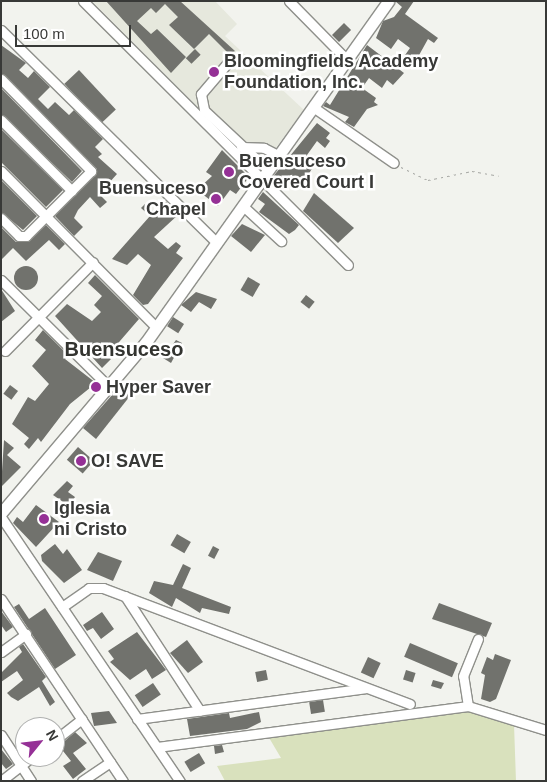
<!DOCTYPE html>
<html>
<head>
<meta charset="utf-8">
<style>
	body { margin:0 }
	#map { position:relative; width:547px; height:782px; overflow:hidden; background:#f2f3ee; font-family:Helvetica,sans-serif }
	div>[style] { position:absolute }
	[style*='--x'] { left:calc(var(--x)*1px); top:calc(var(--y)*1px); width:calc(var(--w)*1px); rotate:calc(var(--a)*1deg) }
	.built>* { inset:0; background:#e6e8dd }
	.green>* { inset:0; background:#d9e1bd }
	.building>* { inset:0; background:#71726d; transform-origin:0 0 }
	.round { border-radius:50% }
	.path>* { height:1px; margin-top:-0.5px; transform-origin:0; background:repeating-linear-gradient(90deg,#a7a8a4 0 2.5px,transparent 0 6.5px) }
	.roads { filter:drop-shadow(1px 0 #8f908b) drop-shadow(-1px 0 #8f908b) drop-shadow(0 1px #8f908b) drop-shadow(0 -1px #8f908b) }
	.minor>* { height:9px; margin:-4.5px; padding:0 4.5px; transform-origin:4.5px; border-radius:4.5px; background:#fff }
	.major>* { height:11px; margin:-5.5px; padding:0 5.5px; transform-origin:5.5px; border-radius:5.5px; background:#fff }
	.dots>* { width:14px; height:14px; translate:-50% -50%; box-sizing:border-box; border:2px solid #fff; border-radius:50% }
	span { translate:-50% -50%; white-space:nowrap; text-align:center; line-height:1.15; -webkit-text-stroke:5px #fff; paint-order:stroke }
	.poi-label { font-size:18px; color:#383937; font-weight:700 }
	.left { translate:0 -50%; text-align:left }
	.right { translate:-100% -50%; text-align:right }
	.quarter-label { font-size:20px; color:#333430; font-weight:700 }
	.frame { position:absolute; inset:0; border:2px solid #383937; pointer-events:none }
	.north { position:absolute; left:15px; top:717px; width:50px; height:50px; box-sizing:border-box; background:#fff; border:1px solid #afb0af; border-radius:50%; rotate:61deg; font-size:14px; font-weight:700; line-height:20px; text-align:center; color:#383937 }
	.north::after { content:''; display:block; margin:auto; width:18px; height:22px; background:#953096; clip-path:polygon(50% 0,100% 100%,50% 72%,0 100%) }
	.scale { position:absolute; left:15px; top:25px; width:116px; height:22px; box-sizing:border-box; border:2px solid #383937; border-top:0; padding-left:6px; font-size:15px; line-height:18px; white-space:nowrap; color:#383937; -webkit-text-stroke:4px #fff; paint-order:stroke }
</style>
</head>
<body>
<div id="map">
	<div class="built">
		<div style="clip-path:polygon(92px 1px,215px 1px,237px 24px,225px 36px,304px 110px,260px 169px)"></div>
	</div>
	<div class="green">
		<div style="clip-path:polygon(469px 709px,514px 724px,516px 781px,225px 781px,217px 766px,281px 758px,268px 736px)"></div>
	</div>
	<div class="building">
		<div style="clip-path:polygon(106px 1px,180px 1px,235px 51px,229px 54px,209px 34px,194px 49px,169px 25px,178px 17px,165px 4px,156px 13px,151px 8px,137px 21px,151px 34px,157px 29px,186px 57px,171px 73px)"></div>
		<div style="clip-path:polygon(395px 1px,414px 1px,405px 14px,438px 38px,434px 43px,428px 39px,413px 66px,403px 58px,410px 48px,398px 39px,391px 49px,376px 38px,383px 21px,394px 17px,402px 7px)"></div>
		<div style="left:344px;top:23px;width:10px;height:17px;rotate:45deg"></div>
		<div style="clip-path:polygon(1px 45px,26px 63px,19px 70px,28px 78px,34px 71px,50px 87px,38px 99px,48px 109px,55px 102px,69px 115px,74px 110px,103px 139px,95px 147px,102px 154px,98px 157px,117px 174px,99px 194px,107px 202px,100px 208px,90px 197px,78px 210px,74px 218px,83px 227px,74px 236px,55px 216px,97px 169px,1px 73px)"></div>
		<div style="clip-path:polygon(367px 45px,404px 73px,393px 85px,387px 80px,382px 88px,369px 78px,362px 88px,376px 98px,374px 102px,378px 105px,367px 109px,354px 127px,345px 122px,349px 117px,323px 106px,326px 102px,330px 105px)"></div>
		<div style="left:195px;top:49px;width:8px;height:13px;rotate:45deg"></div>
		<div style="left:79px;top:70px;width:54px;height:20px;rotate:47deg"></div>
		<div style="clip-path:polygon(1px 88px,82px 171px,72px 182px,1px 114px)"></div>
		<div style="clip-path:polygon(317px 123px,330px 133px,326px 138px,330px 141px,325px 148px,317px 141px,307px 155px,316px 162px,302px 185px,291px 177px,283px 188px,271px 179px)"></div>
		<div style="clip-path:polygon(1px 129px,63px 190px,46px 207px,1px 162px)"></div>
		<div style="clip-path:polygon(222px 150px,249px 177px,236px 194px,230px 190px,218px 206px,197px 190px,212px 176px,206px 172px)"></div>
		<div style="clip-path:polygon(1px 180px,37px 216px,23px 230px,1px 212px)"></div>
		<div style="clip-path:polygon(263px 192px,299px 225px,295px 230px,289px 234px,259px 212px,265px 204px,258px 199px)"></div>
		<div style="clip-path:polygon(314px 193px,354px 228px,338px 243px,303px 211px)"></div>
		<div style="clip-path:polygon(166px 202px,179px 214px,154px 237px,168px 249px,176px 242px,181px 246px,176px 253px,183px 258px,148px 304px,143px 305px,133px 295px,151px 265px,138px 254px,127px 265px,112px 259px,150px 216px,141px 208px,145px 204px,155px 213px)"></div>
		<div style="clip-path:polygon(242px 224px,265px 235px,251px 252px,231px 236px)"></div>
		<div style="clip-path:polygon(46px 225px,65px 244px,59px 250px,49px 240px,26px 261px,13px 248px,1px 260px,1px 227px,16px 242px,26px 242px)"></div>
		<div class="round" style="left:14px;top:266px;width:24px;height:24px"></div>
		<div style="clip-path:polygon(95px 275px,139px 319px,107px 356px,111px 359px,102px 368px,55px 316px,67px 304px,92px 321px,101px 312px,94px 305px,102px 296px,88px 283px)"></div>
		<div style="left:248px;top:277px;width:14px;height:15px;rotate:30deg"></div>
		<div style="clip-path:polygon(1px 289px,15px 311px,1px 322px)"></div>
		<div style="clip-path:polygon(196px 292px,217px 299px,211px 309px,199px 302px,191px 312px,181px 305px)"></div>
		<div style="left:306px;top:295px;width:11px;height:9px;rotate:38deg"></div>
		<div style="left:173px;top:317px;width:13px;height:11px;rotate:32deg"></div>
		<div style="clip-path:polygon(43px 330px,68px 355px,65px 359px,96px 383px,70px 404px,41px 442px,38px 438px,29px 449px,24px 444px,29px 438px,12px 424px,28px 397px,35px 401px,49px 384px,32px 366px,46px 350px,35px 340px)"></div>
		<div style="clip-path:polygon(176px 340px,182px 343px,171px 363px,163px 358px)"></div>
		<div style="left:10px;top:385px;width:10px;height:11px;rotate:37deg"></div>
		<div style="clip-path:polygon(120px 386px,130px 396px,96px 439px,83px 428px)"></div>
		<div style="clip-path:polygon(4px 440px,14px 448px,7px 455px,21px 467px,1px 487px)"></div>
		<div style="left:78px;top:447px;width:21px;height:17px;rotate:41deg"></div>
		<div style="clip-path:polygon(67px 481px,73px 486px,68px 492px,75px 497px,69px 506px,53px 495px)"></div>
		<div style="clip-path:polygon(36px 505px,59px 522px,36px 547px,13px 523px,17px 517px,23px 522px)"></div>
		<div style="left:177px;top:534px;width:16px;height:13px;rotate:30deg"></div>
		<div style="clip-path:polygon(55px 544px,63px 554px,67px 549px,82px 570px,64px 583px,42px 561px,41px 555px)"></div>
		<div style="left:213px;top:546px;width:7px;height:11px;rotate:27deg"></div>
		<div style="clip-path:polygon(98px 552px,122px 561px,113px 581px,87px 570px)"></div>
		<div style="clip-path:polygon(183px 564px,191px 568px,182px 588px,231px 607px,229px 614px,202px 608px,200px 613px,176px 598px,172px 607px,149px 593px,154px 581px,173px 585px)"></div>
		<div style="clip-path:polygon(439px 603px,492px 623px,486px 637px,432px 619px)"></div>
		<div style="clip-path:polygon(19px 604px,29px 619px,45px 608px,76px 655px,55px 669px,14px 607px)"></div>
		<div style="clip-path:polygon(1px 611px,13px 627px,6px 632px,1px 625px)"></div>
		<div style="clip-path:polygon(102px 612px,114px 629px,101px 639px,93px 628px,87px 631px,83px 625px)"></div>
		<div style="clip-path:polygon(137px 632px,166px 670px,152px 679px,146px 669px,130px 680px,110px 662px,114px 659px,108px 651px)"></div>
		<div style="clip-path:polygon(187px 640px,203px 662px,188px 673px,170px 653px)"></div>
		<div style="left:410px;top:643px;width:52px;height:15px;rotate:23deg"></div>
		<div style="clip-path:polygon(23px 644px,46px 677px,42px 681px,55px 702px,50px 706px,39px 687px,18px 701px,11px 697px,7px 693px,23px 680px,17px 671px,1px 682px,1px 673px,22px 652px,19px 647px)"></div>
		<div style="clip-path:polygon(495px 654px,511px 660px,496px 699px,490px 702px,481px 699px,485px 675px,481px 673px,487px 657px,493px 660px)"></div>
		<div style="left:368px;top:657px;width:14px;height:17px;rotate:25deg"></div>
		<div style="left:266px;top:670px;width:10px;height:11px;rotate:79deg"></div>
		<div style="left:406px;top:670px;width:10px;height:10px;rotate:17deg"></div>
		<div style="clip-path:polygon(433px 680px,444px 683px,441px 689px,431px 686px)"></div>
		<div style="left:153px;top:683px;width:14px;height:22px;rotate:56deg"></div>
		<div style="left:323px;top:700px;width:12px;height:14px;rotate:81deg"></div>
		<div style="clip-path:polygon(109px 711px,117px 723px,94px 726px,91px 713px)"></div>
		<div style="clip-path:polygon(259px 712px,261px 722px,247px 729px,190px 736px,187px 719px,229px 713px,230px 718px)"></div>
		<div style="clip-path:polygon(75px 732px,87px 743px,73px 753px,86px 769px,73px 779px,63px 766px,71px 761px,59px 746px)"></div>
		<div style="clip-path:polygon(222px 745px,224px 752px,215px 754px,214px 746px)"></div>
		<div style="clip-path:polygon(1px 749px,13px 764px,6px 769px,1px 763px)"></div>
		<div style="left:199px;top:753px;width:12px;height:17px;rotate:59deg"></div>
	</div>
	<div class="path">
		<div style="--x:401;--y:167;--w:30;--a:26"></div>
		<div style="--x:428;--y:180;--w:45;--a:-11.6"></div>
		<div style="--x:472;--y:171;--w:27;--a:10"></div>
	</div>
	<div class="roads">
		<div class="minor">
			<div style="--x:83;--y:1;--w:374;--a:44.9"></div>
			<div style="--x:289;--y:1;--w:83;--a:45.5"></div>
			<div style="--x:1;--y:30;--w:302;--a:44.6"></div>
			<div style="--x:230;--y:60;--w:45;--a:130.5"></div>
			<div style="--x:201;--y:94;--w:16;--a:79"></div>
			<div style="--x:204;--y:110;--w:86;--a:43.1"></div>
			<div style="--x:1;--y:79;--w:129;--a:45.6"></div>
			<div style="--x:91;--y:171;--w:92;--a:135"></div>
			<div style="--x:26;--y:236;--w:7;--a:180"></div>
			<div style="--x:19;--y:236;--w:25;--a:-135"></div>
			<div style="--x:313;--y:107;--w:98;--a:34.7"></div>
			<div style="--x:1;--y:120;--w:100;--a:45"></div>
			<div style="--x:241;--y:147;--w:23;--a:2"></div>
			<div style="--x:264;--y:148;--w:16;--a:27"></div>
			<div style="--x:1;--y:171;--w:220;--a:45.2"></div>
			<div style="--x:243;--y:206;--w:52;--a:42.6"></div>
			<div style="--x:1;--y:280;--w:152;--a:44.7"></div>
			<div style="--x:5;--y:351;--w:125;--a:-45.3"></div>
			<div style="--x:1;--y:517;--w:319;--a:55.9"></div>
			<div style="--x:125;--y:596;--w:137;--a:56.9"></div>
			<div style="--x:1;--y:599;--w:219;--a:56.2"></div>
			<div style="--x:62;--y:607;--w:33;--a:-35"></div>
			<div style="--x:89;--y:588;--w:14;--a:0"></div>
			<div style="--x:103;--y:588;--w:328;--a:20.7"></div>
			<div style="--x:1;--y:652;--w:31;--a:-36"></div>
			<div style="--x:468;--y:706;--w:30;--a:-99"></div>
			<div style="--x:463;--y:676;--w:40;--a:-68"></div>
			<div style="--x:137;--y:719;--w:230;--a:-7.7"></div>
			<div style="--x:1;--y:735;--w:55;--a:56.9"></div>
			<div style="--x:55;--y:740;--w:34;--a:-38"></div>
			<div style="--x:157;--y:747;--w:314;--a:-7.5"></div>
			<div style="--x:468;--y:706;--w:82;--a:17.1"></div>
			<div style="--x:1;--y:781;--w:39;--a:-38"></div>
			<div style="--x:82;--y:781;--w:34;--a:-34"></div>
		</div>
		<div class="major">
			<div style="--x:1;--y:513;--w:224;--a:-49.7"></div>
			<div style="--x:146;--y:342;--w:418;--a:-54.6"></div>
		</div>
	</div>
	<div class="dots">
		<div style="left:214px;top:72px;background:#953096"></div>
		<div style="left:229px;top:172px;background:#953096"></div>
		<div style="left:216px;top:199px;background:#953096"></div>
		<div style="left:96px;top:387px;background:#953096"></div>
		<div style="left:81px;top:461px;background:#953096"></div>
		<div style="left:44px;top:519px;background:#953096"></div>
	</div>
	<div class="poi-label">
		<span class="left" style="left:224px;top:72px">Bloomingfields Academy<br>Foundation, Inc.</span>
		<span class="left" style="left:239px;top:172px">Buensuceso<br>Covered Court I</span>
		<span class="right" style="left:206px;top:199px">Buensuceso<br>Chapel</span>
		<span class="left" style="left:106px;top:387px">Hyper Saver</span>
		<span class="left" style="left:91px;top:461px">O! SAVE</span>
		<span class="left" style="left:54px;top:519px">Iglesia<br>ni Cristo</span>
	</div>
	<div class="quarter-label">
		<span style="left:124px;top:349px">Buensuceso</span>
	</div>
	<div class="frame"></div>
	<div class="north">N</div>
	<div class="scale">100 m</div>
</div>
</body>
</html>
